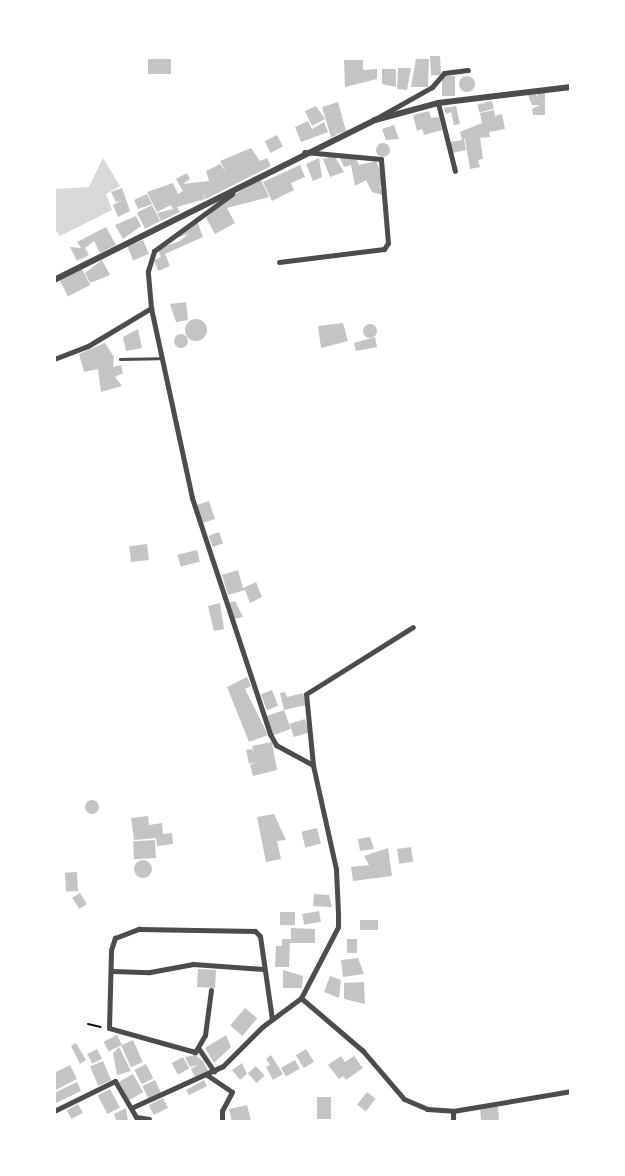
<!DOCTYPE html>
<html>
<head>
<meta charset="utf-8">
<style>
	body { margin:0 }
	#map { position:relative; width:625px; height:1176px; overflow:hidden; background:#fff; font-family:Overpass,sans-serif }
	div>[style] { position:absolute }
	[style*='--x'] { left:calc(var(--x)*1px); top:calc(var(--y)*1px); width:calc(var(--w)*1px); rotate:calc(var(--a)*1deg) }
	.water>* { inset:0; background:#d9d9d9 }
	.building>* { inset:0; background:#c4c4c4; transform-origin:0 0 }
	.round { border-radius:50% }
	.path>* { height:2px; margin:-1px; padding:0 1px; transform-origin:1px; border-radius:1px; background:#111 }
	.service>* { height:2.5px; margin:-1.25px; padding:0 1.25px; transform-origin:1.25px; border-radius:1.25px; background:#4c4c4c }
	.minor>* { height:5px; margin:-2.5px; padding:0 2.5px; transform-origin:2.5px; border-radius:2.5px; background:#4c4c4c }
	.tertiary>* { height:6px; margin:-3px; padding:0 3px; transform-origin:3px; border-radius:3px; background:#4c4c4c }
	span { translate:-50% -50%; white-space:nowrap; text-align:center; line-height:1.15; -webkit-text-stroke:7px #fff; paint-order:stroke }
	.frame { position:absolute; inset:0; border:56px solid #fff; pointer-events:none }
</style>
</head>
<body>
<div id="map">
	<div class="water">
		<div style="clip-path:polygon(103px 158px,120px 186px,106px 194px,112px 210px,60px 236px,54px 228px,54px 189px,89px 187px)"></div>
	</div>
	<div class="building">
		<div style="left:440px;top:55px;width:20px;height:10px;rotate:87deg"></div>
		<div style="left:148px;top:59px;width:23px;height:15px"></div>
		<div style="clip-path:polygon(416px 59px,429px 59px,428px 87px,411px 87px)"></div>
		<div style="clip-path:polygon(344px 60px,363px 60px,363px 70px,377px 69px,377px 79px,345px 87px)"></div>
		<div style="clip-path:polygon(398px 68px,411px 68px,407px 90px,397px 89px)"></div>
		<div style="clip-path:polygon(382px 69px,396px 69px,396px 87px,382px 84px)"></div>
		<div class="round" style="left:459px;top:76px;width:16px;height:16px"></div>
		<div style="left:442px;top:76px;width:13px;height:20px"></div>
		<div style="clip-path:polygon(545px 91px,545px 115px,533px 115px,532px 109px,540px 105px,532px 105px,527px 93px,535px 92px,537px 98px,537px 92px)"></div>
		<div style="left:492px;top:101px;width:8px;height:15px;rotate:76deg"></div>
		<div style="clip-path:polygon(338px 102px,346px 131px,337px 134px,334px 128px,337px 135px,331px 137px,322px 107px)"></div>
		<div style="clip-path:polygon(316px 106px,325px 119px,312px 126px,305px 111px)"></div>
		<div style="clip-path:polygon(456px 106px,460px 124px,454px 125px,451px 112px,446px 114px,444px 108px)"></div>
		<div style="clip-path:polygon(494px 110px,495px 116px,502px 114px,505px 129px,489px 132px,490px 137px,464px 139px,466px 150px,452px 153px,450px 142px,462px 140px,460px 132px,482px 123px,480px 113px)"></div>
		<div style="clip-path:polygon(429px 111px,431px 118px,439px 117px,442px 130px,424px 135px,422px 129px,417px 131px,413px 115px)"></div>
		<div style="clip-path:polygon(308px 121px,312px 129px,324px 122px,328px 132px,301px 142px,295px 127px)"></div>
		<div style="clip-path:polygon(394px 125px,399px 139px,386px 140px,382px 129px)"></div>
		<div style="left:277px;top:135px;width:13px;height:14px;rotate:63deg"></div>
		<div style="clip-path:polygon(480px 137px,483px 159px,478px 160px,480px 167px,470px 169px,465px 139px)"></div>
		<div class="round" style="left:376px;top:143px;width:14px;height:14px"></div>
		<div style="clip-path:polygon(251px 148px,260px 161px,267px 158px,271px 166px,206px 199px,202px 193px,205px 199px,177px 207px,180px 212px,161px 221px,157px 213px,173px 209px,171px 205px,157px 212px,147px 192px,173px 183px,178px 194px,183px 191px,176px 179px,187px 173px,190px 179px,183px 184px,209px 181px,206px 171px,220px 164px,226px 172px,220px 161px)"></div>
		<div style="clip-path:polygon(334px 155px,344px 172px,330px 177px,323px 159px)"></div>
		<div style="clip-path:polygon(355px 156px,359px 165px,376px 161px,386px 184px,380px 186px,383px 195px,372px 192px,366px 180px,370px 178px,355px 186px,351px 165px,344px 167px,340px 158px)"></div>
		<div style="clip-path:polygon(319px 158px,322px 177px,313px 181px,306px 164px)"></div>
		<div style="clip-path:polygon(300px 165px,305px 177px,291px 183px,294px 190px,272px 201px,263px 182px)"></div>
		<div style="clip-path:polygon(261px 180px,269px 197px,227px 208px,235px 223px,215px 234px,206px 218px,224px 200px)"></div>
		<div style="clip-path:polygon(122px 188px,130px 211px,118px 217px,113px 205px,122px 200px,116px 202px,111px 192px)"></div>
		<div style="clip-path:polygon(147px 194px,152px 204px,138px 209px,134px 200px)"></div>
		<div style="left:152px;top:205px;width:18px;height:17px;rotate:63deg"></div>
		<div style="clip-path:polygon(136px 216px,141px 226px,123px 239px,115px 225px)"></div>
		<div style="clip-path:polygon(197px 221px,203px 237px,165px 254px,170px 266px,158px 271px,154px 260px,161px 257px,158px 249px,180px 241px,188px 234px,179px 237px,177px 233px)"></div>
		<div style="clip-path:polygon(106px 227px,116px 245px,100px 253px,94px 241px,85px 248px,89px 255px,77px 261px,70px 247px,81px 248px,77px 242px)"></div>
		<div style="left:143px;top:240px;width:15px;height:17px;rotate:67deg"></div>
		<div style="clip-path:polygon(102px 260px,110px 275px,90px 283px,85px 273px)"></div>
		<div style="left:82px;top:269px;width:18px;height:25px;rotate:63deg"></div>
		<div style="clip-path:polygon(186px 302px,188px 320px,176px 322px,170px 304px)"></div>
		<div class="round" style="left:185px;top:319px;width:22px;height:22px"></div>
		<div style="clip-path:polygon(343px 323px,348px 341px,321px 348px,318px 326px)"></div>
		<div class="round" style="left:363px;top:324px;width:14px;height:14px"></div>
		<div style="clip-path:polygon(138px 329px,142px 348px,126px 351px,123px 337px)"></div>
		<div class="round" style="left:174px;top:334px;width:14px;height:14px"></div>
		<div style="clip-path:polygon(375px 337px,377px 347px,356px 351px,354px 343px)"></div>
		<div style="clip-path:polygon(105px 343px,114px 357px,113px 367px,121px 365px,123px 373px,115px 377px,122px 386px,101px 392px,98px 369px,84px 372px,79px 354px)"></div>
		<div style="left:209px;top:501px;width:19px;height:13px;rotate:72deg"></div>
		<div style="left:219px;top:532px;width:12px;height:11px;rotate:70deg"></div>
		<div style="left:147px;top:544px;width:16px;height:18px;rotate:83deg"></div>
		<div style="left:197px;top:550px;width:12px;height:20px;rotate:76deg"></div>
		<div style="clip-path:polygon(238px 570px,243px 588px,256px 582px,262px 597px,250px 603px,245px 590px,228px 595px,222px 575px)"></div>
		<div style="clip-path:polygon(235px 601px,243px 617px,234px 619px,228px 603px)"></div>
		<div style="clip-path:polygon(220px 603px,224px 629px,214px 631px,208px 606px)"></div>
		<div style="clip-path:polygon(247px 677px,251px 686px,245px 689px,268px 735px,249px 742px,227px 687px)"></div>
		<div style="left:272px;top:690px;width:17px;height:12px;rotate:69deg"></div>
		<div style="clip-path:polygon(285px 692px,287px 697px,303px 693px,306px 705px,284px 710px,280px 693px)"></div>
		<div style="left:284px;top:710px;width:20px;height:20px;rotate:70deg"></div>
		<div style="left:305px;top:719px;width:14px;height:16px;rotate:73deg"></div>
		<div style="clip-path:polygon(272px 742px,277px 770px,253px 776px,250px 765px,256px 762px,249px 764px,246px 750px,252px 749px,255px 756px,252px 746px)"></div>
		<div class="round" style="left:85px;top:800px;width:14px;height:14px"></div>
		<div style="clip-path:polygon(274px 814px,286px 840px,277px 841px,281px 859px,266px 862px,257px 817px)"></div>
		<div style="clip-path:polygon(148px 816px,149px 825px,162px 823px,163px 834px,172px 833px,173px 844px,157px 846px,156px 838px,134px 840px,131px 818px)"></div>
		<div style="left:317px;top:828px;width:16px;height:16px;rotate:76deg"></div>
		<div style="clip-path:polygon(370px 837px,374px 849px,360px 851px,358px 839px)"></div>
		<div style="left:155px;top:840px;width:18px;height:22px;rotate:87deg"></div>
		<div style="left:411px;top:847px;width:15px;height:14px;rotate:82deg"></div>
		<div style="clip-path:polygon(388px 848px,392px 876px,353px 881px,351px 867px,369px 865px,364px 856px)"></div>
		<div class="round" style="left:134px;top:860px;width:18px;height:18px"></div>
		<div style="left:77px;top:872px;width:19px;height:12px;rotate:87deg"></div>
		<div style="left:80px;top:893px;width:13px;height:9px;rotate:58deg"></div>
		<div style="clip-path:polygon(314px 894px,329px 895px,332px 907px,313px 906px)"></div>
		<div style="left:319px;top:911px;width:11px;height:17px;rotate:80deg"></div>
		<div style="left:280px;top:912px;width:15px;height:13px"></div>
		<div style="left:360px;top:920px;width:18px;height:10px"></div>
		<div style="clip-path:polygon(291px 928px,315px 929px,315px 943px,290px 943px,289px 967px,275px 967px,276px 946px,282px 946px,282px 939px,291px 939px)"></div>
		<div style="left:347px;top:939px;width:10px;height:14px"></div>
		<div style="clip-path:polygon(358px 958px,364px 974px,343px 977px,341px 960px)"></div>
		<div style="left:198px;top:969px;width:18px;height:18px;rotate:3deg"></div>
		<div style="clip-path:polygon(283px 970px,303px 976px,302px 988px,283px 988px)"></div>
		<div style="clip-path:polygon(330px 976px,341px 980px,339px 998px,324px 992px)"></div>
		<div style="clip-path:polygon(364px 982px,365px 1004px,344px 999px,344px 983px)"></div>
		<div style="left:245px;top:1008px;width:16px;height:23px;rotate:40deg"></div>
		<div style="left:117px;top:1035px;width:11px;height:15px;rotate:63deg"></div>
		<div style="clip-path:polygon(226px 1035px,231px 1047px,214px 1063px,205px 1048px)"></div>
		<div style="left:133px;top:1040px;width:24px;height:13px;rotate:66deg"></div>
		<div style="clip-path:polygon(76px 1043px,86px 1060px,80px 1064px,71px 1046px)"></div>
		<div style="clip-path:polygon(119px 1047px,131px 1071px,117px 1075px,113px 1053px)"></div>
		<div style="left:97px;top:1049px;width:11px;height:11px;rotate:63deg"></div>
		<div style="left:306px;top:1049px;width:15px;height:12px;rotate:58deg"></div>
		<div style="clip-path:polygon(195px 1055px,203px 1061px,209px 1072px,195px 1077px,191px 1069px,198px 1065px,190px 1067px,185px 1057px)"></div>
		<div style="clip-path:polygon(271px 1055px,283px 1074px,273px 1080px,266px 1067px,270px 1065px,266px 1059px)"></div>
		<div style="clip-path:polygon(341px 1056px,345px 1062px,354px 1056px,363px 1068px,346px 1080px,343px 1076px,339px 1079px,328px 1065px)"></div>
		<div style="left:183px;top:1057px;width:13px;height:13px;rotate:61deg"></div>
		<div style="left:295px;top:1060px;width:10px;height:16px;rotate:61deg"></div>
		<div style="left:103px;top:1061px;width:21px;height:14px;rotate:67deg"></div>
		<div style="clip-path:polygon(242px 1063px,247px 1074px,240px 1080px,232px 1070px)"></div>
		<div style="left:146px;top:1064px;width:16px;height:13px;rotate:63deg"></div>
		<div style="clip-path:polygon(70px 1065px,77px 1079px,54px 1091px,54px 1073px)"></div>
		<div style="left:256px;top:1066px;width:13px;height:11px;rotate:48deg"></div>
		<div style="left:133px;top:1074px;width:21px;height:16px;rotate:61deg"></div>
		<div style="left:155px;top:1080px;width:14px;height:14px;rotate:65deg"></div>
		<div style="clip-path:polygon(204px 1080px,207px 1086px,189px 1095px,186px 1090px)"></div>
		<div style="clip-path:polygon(77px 1082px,81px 1091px,54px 1104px,54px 1093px)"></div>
		<div style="left:110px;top:1089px;width:21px;height:14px;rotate:62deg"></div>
		<div style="left:367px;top:1092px;width:11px;height:16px;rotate:38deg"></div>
		<div style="left:317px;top:1097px;width:14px;height:22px"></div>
		<div style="left:163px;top:1098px;width:11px;height:16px;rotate:63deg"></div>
		<div style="left:78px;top:1104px;width:10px;height:13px;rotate:61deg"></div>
		<div style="clip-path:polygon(247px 1105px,251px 1121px,232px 1122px,229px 1109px)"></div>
		<div style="left:498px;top:1106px;width:16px;height:18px;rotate:86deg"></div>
		<div style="clip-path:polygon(126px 1108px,128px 1121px,117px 1122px,114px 1114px)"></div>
	</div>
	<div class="path">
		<div style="--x:88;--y:1024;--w:13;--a:13"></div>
	</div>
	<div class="service">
		<div style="--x:120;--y:359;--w:39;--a:-1"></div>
	</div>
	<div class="minor">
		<div style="--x:438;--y:103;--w:70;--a:76"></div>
		<div style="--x:377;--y:118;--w:63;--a:-29.4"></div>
		<div style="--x:432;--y:87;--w:18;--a:-49"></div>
		<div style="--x:444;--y:73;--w:24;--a:-7"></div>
		<div style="--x:279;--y:262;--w:106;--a:-7.1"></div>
		<div style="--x:384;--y:249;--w:7;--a:-56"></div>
		<div style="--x:388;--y:243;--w:84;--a:-94.8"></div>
		<div style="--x:381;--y:159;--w:77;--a:-174.8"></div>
		<div style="--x:151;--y:308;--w:194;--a:77.8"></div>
		<div style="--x:192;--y:498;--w:249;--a:71.7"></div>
		<div style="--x:270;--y:734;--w:13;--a:61"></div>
		<div style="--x:276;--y:745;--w:42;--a:28.4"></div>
		<div style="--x:54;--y:359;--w:36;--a:-21"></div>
		<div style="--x:88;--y:346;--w:74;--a:-31.1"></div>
		<div style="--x:151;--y:308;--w:37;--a:-95"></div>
		<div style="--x:148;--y:271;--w:21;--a:-73"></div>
		<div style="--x:154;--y:251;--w:97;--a:-36.2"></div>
		<div style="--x:112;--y:971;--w:38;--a:2"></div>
		<div style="--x:150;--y:972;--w:44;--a:-10.5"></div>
		<div style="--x:193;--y:964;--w:70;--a:4.1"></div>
		<div style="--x:211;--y:990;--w:45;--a:97.6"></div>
		<div style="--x:205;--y:1035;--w:20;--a:120"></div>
		<div style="--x:195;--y:1052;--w:89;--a:-164.4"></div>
		<div style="--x:109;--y:1028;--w:78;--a:-88.5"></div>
		<div style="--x:111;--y:950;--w:13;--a:-72"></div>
		<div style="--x:115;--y:938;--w:26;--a:-21"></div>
		<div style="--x:139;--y:929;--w:116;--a:1"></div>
		<div style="--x:255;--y:931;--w:7;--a:45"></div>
		<div style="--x:260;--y:936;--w:84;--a:81.8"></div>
		<div style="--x:301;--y:998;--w:82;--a:40.5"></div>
		<div style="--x:363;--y:1051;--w:63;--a:49.5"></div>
		<div style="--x:404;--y:1099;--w:25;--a:23"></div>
		<div style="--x:427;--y:1109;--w:26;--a:4"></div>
		<div style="--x:199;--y:1049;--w:27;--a:56"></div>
		<div style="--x:207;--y:1075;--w:30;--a:34"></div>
		<div style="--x:232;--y:1092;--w:21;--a:118"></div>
		<div style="--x:222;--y:1111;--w:11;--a:90"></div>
		<div style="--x:131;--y:1108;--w:101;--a:-24.5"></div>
		<div style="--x:223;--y:1066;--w:55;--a:-45"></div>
		<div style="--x:262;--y:1027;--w:49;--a:-36.6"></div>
		<div style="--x:301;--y:998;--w:80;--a:-62.5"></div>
		<div style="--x:338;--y:927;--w:14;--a:-90"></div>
		<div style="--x:338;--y:913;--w:44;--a:-92.6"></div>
		<div style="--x:336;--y:869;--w:107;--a:-102.5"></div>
		<div style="--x:313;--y:765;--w:71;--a:-95.6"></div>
		<div style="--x:306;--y:694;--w:126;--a:-32.1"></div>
		<div style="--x:54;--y:1111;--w:68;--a:-26.2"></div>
		<div style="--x:115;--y:1081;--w:42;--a:59.7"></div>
		<div style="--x:136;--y:1117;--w:13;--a:9"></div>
		<div style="--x:453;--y:1122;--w:11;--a:-90"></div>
		<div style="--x:453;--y:1111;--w:120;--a:-9.6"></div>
	</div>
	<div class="tertiary">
		<div style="--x:54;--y:280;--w:359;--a:-26.5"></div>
		<div style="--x:375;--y:120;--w:65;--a:-15.1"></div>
		<div style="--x:438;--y:103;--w:134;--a:-6.9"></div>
	</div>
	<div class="frame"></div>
</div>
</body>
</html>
